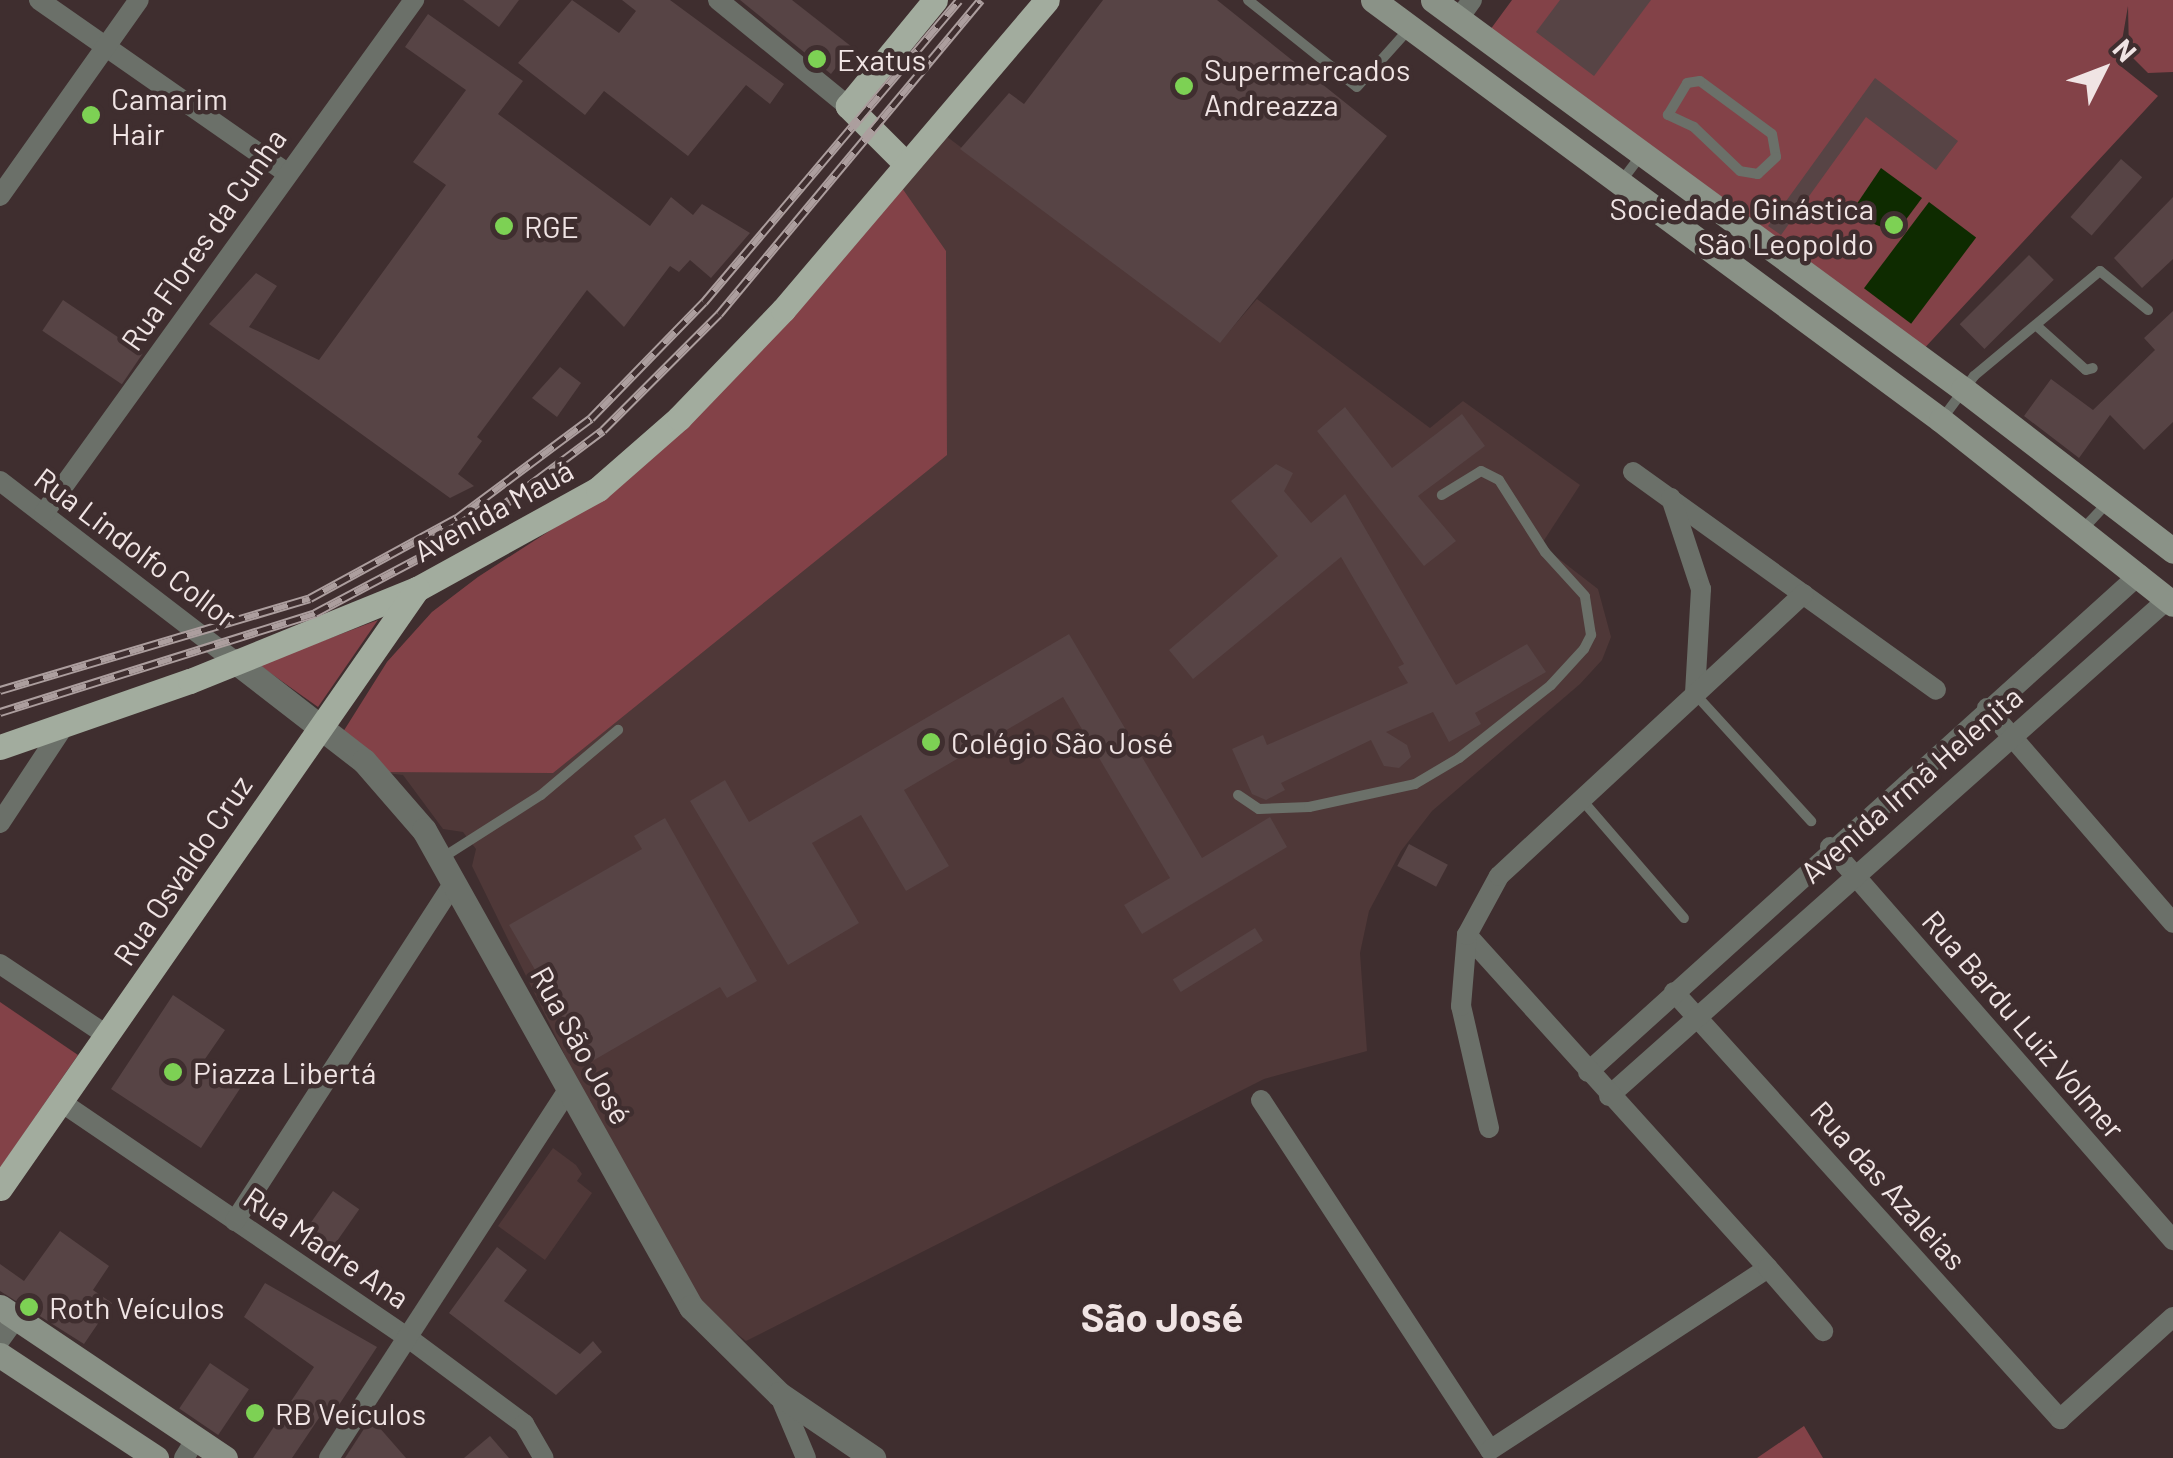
<!DOCTYPE html>
<html>
<head>
<meta charset="utf-8">
<style>
	body { margin:0 }
	#map { position:relative; width:2173px; height:1458px; overflow:hidden; background:#3f2e2f; font-family:Barlow,sans-serif }
	div>[style] { position:absolute }
	[style*='--x'] { left:calc(var(--x)*1px); top:calc(var(--y)*1px); width:calc(var(--w)*1px); rotate:calc(var(--a)*1deg) }
	.built>* { inset:0; background:#4f3838 }
	.green>* { inset:0; background:#834248 }
	.water>* { inset:0; background:#0e2b00; transform-origin:0 0 }
	.building>* { inset:0; background:#574445; transform-origin:0 0 }
	.service>* { height:10px; margin:-5px; padding:0 5px; transform-origin:5px; border-radius:5px; background:#6b7069 }
	.minor>* { height:20px; margin:-10px; padding:0 10px; transform-origin:10px; border-radius:10px; background:#6b7069 }
	.tertiary>* { height:25px; margin:-12.5px; padding:0 12.5px; transform-origin:12.5px; border-radius:12.5px; background:#6b7069 }
	.secondary>* { height:25px; margin:-12.5px; padding:0 12.5px; transform-origin:12.5px; border-radius:12.5px; background:#8a9287 }
	.primary>* { height:25px; margin:-12.5px; padding:0 12.5px; transform-origin:12.5px; border-radius:12.5px; background:#a2ac9e }
	.rail>* { height:9px; margin-top:-4.5px; transform-origin:0; background:repeating-linear-gradient(90deg,#3f2e2f 0 15px,#ac9e9e 0 30px); box-sizing:border-box; border-block:2px solid #ac9e9e }
	.dots>* { width:28px; height:28px; translate:-50% -50%; box-sizing:border-box; border:5px solid #3f2e2f; border-radius:50% }
	span { translate:-50% -50%; white-space:nowrap; text-align:center; line-height:1.15; -webkit-text-stroke:9px #3f2e2f; paint-order:stroke }
	.poi-label { font-size:30px; color:#f0e4e4 }
	.left { translate:0 -50%; text-align:left }
	.right { translate:-100% -50%; text-align:right }
	.street-label { font-size:30px; color:#f0e4e4 }
	.district-label { font-size:40px; color:#f0e4e4; font-weight:700 }
	.north { position:absolute; left:2053px; top:20px; width:100px; height:100px; -webkit-text-stroke:8px #3f2e2f; paint-order:stroke; rotate:48deg; font-size:28px; font-weight:700; line-height:40px; text-align:center; color:#f0e4e4 }
	.north::after { content:''; display:block; margin:auto; width:35px; height:45px; background:#f0e4e4; clip-path:polygon(50% 0,100% 100%,50% 72%,0 100%) }
</style>
</head>
<body>
<div id="map">
	<div class="built">
		<div style="clip-path:polygon(946px 136px,1220px 342px,1257px 299px,1430px 428px,1463px 401px,1580px 485px,1541px 545px,1598px 589px,1611px 637px,1602px 660px,1580px 684px,1432px 811px,1401px 851px,1369px 911px,1360px 953px,1367px 1051px,1264px 1079px,746px 1341px,706px 1310px,656px 1241px,472px 866px,476px 849px,463px 832px,443px 829px,403px 775px,377px 772px,387px 662px,432px 612px,478px 577px,599px 499px)"></div>
		<div style="clip-path:polygon(553px 1148px,576px 1165px,582px 1174px,577px 1181px,592px 1193px,545px 1260px,498px 1226px)"></div>
	</div>
	<div class="green">
		<div style="clip-path:polygon(1512px 0,2173px 0,2173px 72px,2148px 73px,2129px 54px,2128px 6px,2118px 64px,2158px 96px,1920px 353px,1490px 30px)"></div>
		<div style="clip-path:polygon(902px 188px,946px 251px,947px 455px,553px 773px,377px 772px,343px 732px,387px 662px,432px 612px,478px 577px,599px 499px)"></div>
		<div style="clip-path:polygon(378px 620px,318px 707px,259px 665px)"></div>
		<div style="clip-path:polygon(0 1002px,78px 1055px,0 1168px)"></div>
		<div style="clip-path:polygon(1804px 1426px,1823px 1458px,1757px 1458px)"></div>
	</div>
	<div class="water">
		<div style="clip-path:polygon(1881px 168px,1922px 198px,1896px 233px,1850px 214px)"></div>
		<div style="left:1929px;top:202px;width:59px;height:108px;rotate:37deg"></div>
	</div>
	<div class="building">
		<div style="clip-path:polygon(463px 0,519px 0,499px 27px)"></div>
		<div style="clip-path:polygon(572px 0,619px 33px,636px 11px,622px 0,670px 0,784px 84px,770px 104px,746px 85px,688px 156px,604px 91px,585px 115px,518px 63px)"></div>
		<div style="clip-path:polygon(740px 0,792px 0,852px 47px,831px 74px)"></div>
		<div style="clip-path:polygon(1103px 0,1217px 0,1387px 136px,1220px 343px,960px 149px,1009px 93px,1024px 104px)"></div>
		<div style="clip-path:polygon(1560px 0,1651px 0,1594px 76px,1536px 32px)"></div>
		<div style="clip-path:polygon(428px 14px,523px 81px,498px 114px,650px 226px,671px 197px,693px 215px,702px 204px,750px 233px,711px 278px,690px 260px,679px 272px,670px 266px,624px 327px,587px 290px,477px 437px,482px 441px,458px 474px,474px 486px,450px 498px,209px 324px,256px 273px,277px 286px,249px 327px,319px 360px,446px 185px,413px 162px,466px 90px,405px 47px)"></div>
		<div style="clip-path:polygon(1875px 78px,1958px 141px,1936px 170px,1866px 117px,1781px 235px,1768px 226px)"></div>
		<div style="left:2121px;top:159px;width:28px;height:77px;rotate:41deg"></div>
		<div style="clip-path:polygon(2173px 197px,2173px 259px,2142px 288px,2114px 258px)"></div>
		<div style="left:2029px;top:255px;width:35px;height:98px;rotate:45deg"></div>
		<div style="left:63px;top:300px;width:96px;height:37px;rotate:34deg"></div>
		<div style="clip-path:polygon(2173px 311px,2173px 422px,2144px 450px,2110px 415px,2079px 458px,2024px 416px,2051px 379px,2093px 410px,2155px 350px,2144px 338px)"></div>
		<div style="clip-path:polygon(560px 367px,581px 383px,557px 417px,532px 398px)"></div>
		<div style="clip-path:polygon(1345px 407px,1392px 468px,1462px 414px,1485px 446px,1418px 496px,1456px 541px,1424px 566px,1317px 431px)"></div>
		<div style="clip-path:polygon(1276px 464px,1293px 473px,1284px 491px,1311px 523px,1345px 494px,1456px 685px,1527px 644px,1546px 672px,1475px 713px,1481px 724px,1449px 742px,1433px 712px,1386px 732px,1407px 745px,1411px 757px,1399px 768px,1384px 766px,1371px 740px,1281px 783px,1285px 790px,1266px 800px,1252px 794px,1232px 749px,1263px 735px,1267px 745px,1408px 683px,1398px 667px,1404px 664px,1341px 557px,1193px 679px,1169px 650px,1278px 556px,1231px 501px)"></div>
		<div style="clip-path:polygon(1069px 634px,1202px 858px,1270px 817px,1287px 847px,1142px 934px,1124px 905px,1170px 878px,1063px 697px,904px 790px,949px 866px,906px 891px,861px 815px,812px 843px,859px 923px,788px 965px,690px 801px,725px 780px,749px 822px)"></div>
		<div style="clip-path:polygon(665px 818px,757px 981px,727px 998px,720px 987px,589px 1063px,509px 925px,642px 849px,634px 836px)"></div>
		<div style="left:1409px;top:844px;width:44px;height:25px;rotate:28deg"></div>
		<div style="left:1255px;top:928px;width:15px;height:97px;rotate:58deg"></div>
		<div style="clip-path:polygon(173px 995px,225px 1030px,205px 1059px,243px 1084px,201px 1148px,111px 1089px)"></div>
		<div style="left:333px;top:1191px;width:32px;height:55px;rotate:35deg"></div>
		<div style="clip-path:polygon(60px 1231px,109px 1266px,93px 1290px,112px 1303px,84px 1344px,0 1291px,0 1264px,24px 1281px)"></div>
		<div style="clip-path:polygon(497px 1247px,527px 1270px,504px 1301px,580px 1354px,593px 1341px,602px 1352px,556px 1395px,449px 1313px)"></div>
		<div style="clip-path:polygon(265px 1283px,377px 1347px,331px 1417px,323px 1412px,292px 1458px,253px 1458px,314px 1367px,244px 1317px)"></div>
		<div style="left:210px;top:1363px;width:47px;height:55px;rotate:34deg"></div>
		<div style="clip-path:polygon(371px 1418px,406px 1458px,345px 1458px)"></div>
		<div style="clip-path:polygon(490px 1436px,509px 1458px,464px 1458px)"></div>
	</div>
	<div class="service">
		<div style="--x:1248;--y:0;--w:139;--a:38.6"></div>
		<div style="--x:1357;--y:87;--w:79;--a:-48.1"></div>
		<div style="--x:1700;--y:81;--w:89;--a:36.4"></div>
		<div style="--x:1772;--y:134;--w:23;--a:80"></div>
		<div style="--x:1776;--y:157;--w:25;--a:137"></div>
		<div style="--x:1758;--y:174;--w:18;--a:-171"></div>
		<div style="--x:1740;--y:171;--w:64;--a:-136.3"></div>
		<div style="--x:1694;--y:127;--w:29;--a:-155"></div>
		<div style="--x:1668;--y:115;--w:37;--a:-59"></div>
		<div style="--x:1687;--y:83;--w:13;--a:-9"></div>
		<div style="--x:1620;--y:183;--w:38;--a:-53"></div>
		<div style="--x:2038;--y:327;--w:64;--a:41.9"></div>
		<div style="--x:2086;--y:370;--w:7;--a:-16"></div>
		<div style="--x:1942;--y:419;--w:54;--a:-53.3"></div>
		<div style="--x:1974;--y:376;--w:164;--a:-39.8"></div>
		<div style="--x:2100;--y:271;--w:62;--a:39.1"></div>
		<div style="--x:2083;--y:529;--w:38;--a:-47"></div>
		<div style="--x:1696;--y:695;--w:171;--a:47.6"></div>
		<div style="--x:1238;--y:795;--w:25;--a:34"></div>
		<div style="--x:1259;--y:809;--w:50;--a:-2.3"></div>
		<div style="--x:1309;--y:807;--w:108;--a:-12.2"></div>
		<div style="--x:1415;--y:784;--w:51;--a:-30.6"></div>
		<div style="--x:1459;--y:758;--w:117;--a:-38.4"></div>
		<div style="--x:1551;--y:685;--w:49;--a:-47.5"></div>
		<div style="--x:1584;--y:649;--w:16;--a:-63"></div>
		<div style="--x:1591;--y:635;--w:39;--a:-99"></div>
		<div style="--x:1585;--y:596;--w:59;--a:-132.3"></div>
		<div style="--x:1545;--y:552;--w:85;--a:-122.6"></div>
		<div style="--x:1499;--y:480;--w:20;--a:-153"></div>
		<div style="--x:1481;--y:471;--w:46;--a:148.4"></div>
		<div style="--x:1582;--y:800;--w:156;--a:49.2"></div>
		<div style="--x:442;--y:858;--w:117;--a:-32.5"></div>
		<div style="--x:541;--y:795;--w:101;--a:-40.2"></div>
	</div>
	<div class="minor">
		<div style="--x:39;--y:0;--w:301;--a:34.9"></div>
		<div style="--x:718;--y:0;--w:168;--a:39.2"></div>
		<div style="--x:1459;--y:18;--w:22;--a:-54"></div>
		<div style="--x:0;--y:196;--w:240;--a:-54.7"></div>
		<div style="--x:1633;--y:472;--w:373;--a:35.7"></div>
		<div style="--x:0;--y:481;--w:296;--a:37.5"></div>
		<div style="--x:1671;--y:498;--w:96;--a:71.8"></div>
		<div style="--x:1701;--y:589;--w:105;--a:93.3"></div>
		<div style="--x:44;--y:513;--w:633;--a:-54.2"></div>
		<div style="--x:1987;--y:708;--w:284;--a:49.1"></div>
		<div style="--x:0;--y:823;--w:116;--a:-56.6"></div>
		<div style="--x:1830;--y:847;--w:522;--a:48.89"></div>
		<div style="--x:0;--y:964;--w:130;--a:33.7"></div>
		<div style="--x:1674;--y:992;--w:576;--a:47.89"></div>
		<div style="--x:2060;--y:1419;--w:152;--a:-42.1"></div>
		<div style="--x:1588;--y:1072;--w:743;--a:-42.06"></div>
		<div style="--x:1609;--y:1096;--w:748;--a:-41.64"></div>
		<div style="--x:1261;--y:1100;--w:418;--a:56.8"></div>
		<div style="--x:1490;--y:1450;--w:332;--a:-33.2"></div>
		<div style="--x:1768;--y:1268;--w:449;--a:-132.1"></div>
		<div style="--x:61;--y:1102;--w:418;--a:34.2"></div>
		<div style="--x:407;--y:1337;--w:146;--a:36.6"></div>
		<div style="--x:524;--y:1424;--w:39;--a:60"></div>
		<div style="--x:1489;--y:1128;--w:125;--a:-102.9"></div>
		<div style="--x:1461;--y:1006;--w:71;--a:-85.2"></div>
		<div style="--x:1467;--y:935;--w:67;--a:-61.5"></div>
		<div style="--x:1499;--y:876;--w:415;--a:-42.8"></div>
		<div style="--x:235;--y:1221;--w:405;--a:-57.1"></div>
		<div style="--x:1768;--y:1268;--w:84;--a:48.9"></div>
		<div style="--x:0;--y:1340;--w:27;--a:-54"></div>
		<div style="--x:779;--y:1394;--w:69;--a:67.1"></div>
		<div style="--x:184;--y:1458;--w:22;--a:-58"></div>
		<div style="--x:329;--y:1458;--w:440;--a:-57"></div>
	</div>
	<div class="tertiary">
		<div style="--x:235;--y:661;--w:163;--a:37.8"></div>
		<div style="--x:364;--y:761;--w:91;--a:49"></div>
		<div style="--x:424;--y:830;--w:547;--a:60.76"></div>
		<div style="--x:691;--y:1307;--w:124;--a:44.7"></div>
		<div style="--x:779;--y:1394;--w:114;--a:34.2"></div>
	</div>
	<div class="secondary">
		<div style="--x:1373;--y:0;--w:706;--a:36.48"></div>
		<div style="--x:1941;--y:420;--w:296;--a:38.4"></div>
		<div style="--x:1433;--y:0;--w:657;--a:36.28"></div>
		<div style="--x:1963;--y:389;--w:265;--a:37.6"></div>
		<div style="--x:0;--y:1307;--w:271;--a:33.9"></div>
		<div style="--x:0;--y:1355;--w:187;--a:33.4"></div>
	</div>
	<div class="primary">
		<div style="--x:905;--y:163;--w:81;--a:-135"></div>
		<div style="--x:848;--y:106;--w:137;--a:-50.6"></div>
		<div style="--x:0;--y:747;--w:201;--a:-19.2"></div>
		<div style="--x:190;--y:681;--w:245;--a:-22.1"></div>
		<div style="--x:417;--y:589;--w:207;--a:-28.9"></div>
		<div style="--x:598;--y:489;--w:108;--a:-41.2"></div>
		<div style="--x:679;--y:418;--w:150;--a:-46.1"></div>
		<div style="--x:783;--y:310;--w:407;--a:-49.6"></div>
		<div style="--x:0;--y:1188;--w:730;--a:-55.16"></div>
	</div>
	<div class="rail">
		<div style="--x:0;--y:690;--w:323;--a:-16.5"></div>
		<div style="--x:310;--y:598;--w:167;--a:-28.6"></div>
		<div style="--x:457;--y:518;--w:167;--a:-36.7"></div>
		<div style="--x:591;--y:418;--w:162;--a:-45.8"></div>
		<div style="--x:704;--y:302;--w:395;--a:-49.8"></div>
		<div style="--x:0;--y:712;--w:330;--a:-17.4"></div>
		<div style="--x:315;--y:613;--w:171;--a:-27.9"></div>
		<div style="--x:466;--y:533;--w:171;--a:-36.9"></div>
		<div style="--x:603;--y:430;--w:164;--a:-45"></div>
		<div style="--x:719;--y:314;--w:409;--a:-50.2"></div>
	</div>
	<div class="dots">
		<div style="left:817px;top:59px;background:#7dd154"></div>
		<div style="left:1184px;top:86px;background:#7dd154"></div>
		<div style="left:91px;top:115px;background:#7dd154"></div>
		<div style="left:1894px;top:225px;background:#7dd154"></div>
		<div style="left:504px;top:226px;background:#7dd154"></div>
		<div style="left:931px;top:742px;background:#7dd154"></div>
		<div style="left:173px;top:1072px;background:#7dd154"></div>
		<div style="left:29px;top:1307px;background:#7dd154"></div>
		<div style="left:255px;top:1413px;background:#7dd154"></div>
	</div>
	<div class="poi-label">
		<span class="left" style="left:837px;top:59px">Exatus</span>
		<span class="left" style="left:1204px;top:86px">Supermercados<br>Andreazza</span>
		<span class="left" style="left:111px;top:115px">Camarim<br>Hair</span>
		<span class="right" style="left:1874px;top:225px">Sociedade Ginástica<br>São Leopoldo</span>
		<span class="left" style="left:524px;top:226px">RGE</span>
		<span class="left" style="left:951px;top:742px">Colégio São José</span>
		<span class="left" style="left:193px;top:1072px">Piazza Libertá</span>
		<span class="left" style="left:49px;top:1307px">Roth Veículos</span>
		<span class="left" style="left:275px;top:1413px">RB Veículos</span>
	</div>
	<div class="street-label">
		<span style="left:203px;top:239px;rotate:-55deg">Rua Flores da Cunha</span>
		<span style="left:493px;top:510px;rotate:-29deg">Avenida Mauá</span>
		<span style="left:136px;top:547px;rotate:37deg">Rua Lindolfo Collor</span>
		<span style="left:1911px;top:784px;rotate:-41deg">Avenida Irmã Helenita</span>
		<span style="left:182px;top:870px;rotate:-56deg">Rua Osvaldo Cruz</span>
		<span style="left:2024px;top:1024px;rotate:49deg">Rua Bardu Luiz Volmer</span>
		<span style="left:582px;top:1045px;rotate:61deg">Rua São José</span>
		<span style="left:1889px;top:1185px;rotate:48deg">Rua das Azaleias</span>
		<span style="left:327px;top:1247px;rotate:34deg">Rua Madre Ana</span>
	</div>
	<div class="district-label">
		<span style="left:1162px;top:1316px">São José</span>
	</div>
	<div class="north">N</div>
</div>
</body>
</html>
